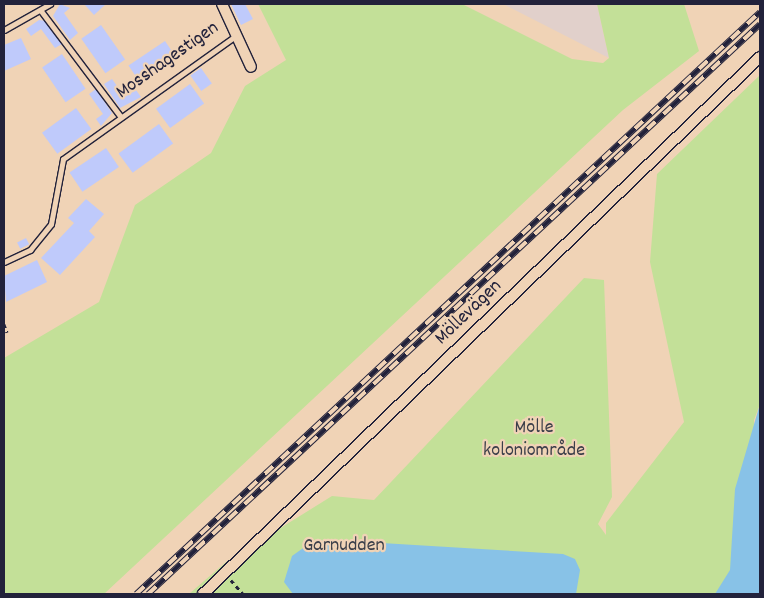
<!DOCTYPE html>
<html>
<head>
<meta charset="utf-8">
<style>
	body { margin:0 }
	#map { position:relative; width:764px; height:598px; overflow:hidden; background:#f0d3b6; font-family:Dekko,sans-serif }
	div>[style] { position:absolute }
	[style*='--x'] { left:calc(var(--x)*1px); top:calc(var(--y)*1px); width:calc(var(--w)*1px); rotate:calc(var(--a)*1deg) }
	.built>* { inset:0; background:#e1d0cb }
	.green>* { inset:0; background:#c3e098 }
	.water>* { inset:0; background:#88c2e7 }
	.building>* { inset:0; background:#bfcafb; transform-origin:0 0 }
	.path>* { height:2.5px; margin-top:-1.25px; transform-origin:0; background:repeating-linear-gradient(90deg,#22223b 0 4px,transparent 0 8px) }
	.roads { filter:drop-shadow(1px 0 #22223b) drop-shadow(-1px 0 #22223b) drop-shadow(0 1px #22223b) drop-shadow(0 -1px #22223b) }
	.service>* { height:5px; margin:-2.5px; padding:0 2.5px; transform-origin:2.5px; border-radius:2.5px; background:#f0d3b6 }
	.minor>* { height:10px; margin:-5px; padding:0 5px; transform-origin:5px; border-radius:5px; background:#f0d3b6 }
	.rail>* { height:5.5px; margin-top:-2.75px; transform-origin:0; background:repeating-linear-gradient(90deg,#f0d3b6 0 11px,#22223b 0 22px); box-sizing:border-box; border-block:1px solid #22223b }
	span { translate:-50% -50%; white-space:nowrap; text-align:center; line-height:1.15; -webkit-text-stroke:4.5px #f0d3b6; paint-order:stroke }
	.street-label { font-size:20px; color:#22223b }
	.park-label { font-size:20px; color:#3a3e49 }
	.frame { position:absolute; inset:0; border:5px solid #22223b; pointer-events:none }
</style>
</head>
<body>
<div id="map">
	<div class="built">
		<div style="clip-path:polygon(503px 4px,597px 4px,609px 58px)"></div>
	</div>
	<div class="green">
		<div style="clip-path:polygon(258px 4px,462px 4px,572px 59px,603px 63px,609px 58px,597px 4px,684px 4px,699px 51px,623px 110px,104px 594px,4px 594px,4px 358px,99px 302px,135px 205px,211px 153px,245px 86px,286px 60px)"></div>
		<div style="clip-path:polygon(760px 75px,760px 404px,754px 420px,760px 594px,189px 594px,226px 562px,332px 496px,374px 500px,584px 278px,604px 280px,612px 497px,598px 524px,606px 535px,606px 523px,684px 422px,650px 262px,657px 174px)"></div>
	</div>
	<div class="water">
		<div style="clip-path:polygon(760px 404px,760px 594px,715px 594px,730px 570px,735px 489px)"></div>
		<div style="clip-path:polygon(332px 540px,563px 554px,575px 559px,580px 570px,576px 594px,293px 594px,284px 582px,292px 556px,313px 541px)"></div>
	</div>
	<div class="building">
		<div style="clip-path:polygon(60px 4px,70px 8px,64px 13px,78px 33px,70px 40px,53px 16px)"></div>
		<div style="clip-path:polygon(84px 4px,106px 4px,94px 15px)"></div>
		<div style="clip-path:polygon(231px 4px,245px 4px,253px 19px,241px 25px)"></div>
		<div style="clip-path:polygon(39px 20px,46px 21px,62px 44px,55px 48px,41px 29px,31px 36px,26px 29px)"></div>
		<div style="left:101px;top:25px;width:42px;height:24px;rotate:55deg"></div>
		<div style="clip-path:polygon(21px 38px,31px 59px,4px 71px,4px 45px)"></div>
		<div style="left:165px;top:41px;width:22px;height:44px;rotate:56deg"></div>
		<div style="left:62px;top:54px;width:42px;height:24px;rotate:56deg"></div>
		<div style="left:201px;top:68px;width:19px;height:13px;rotate:55deg"></div>
		<div style="clip-path:polygon(112px 79px,125px 97px,136px 90px,141px 97px,120px 108px,104px 84px)"></div>
		<div style="left:190px;top:84px;width:24px;height:42px;rotate:54deg"></div>
		<div style="clip-path:polygon(96px 89px,112px 113px,101px 126px,96px 119px,103px 114px,89px 94px)"></div>
		<div style="left:76px;top:108px;width:26px;height:42px;rotate:54deg"></div>
		<div style="left:159px;top:124px;width:24px;height:50px;rotate:54deg"></div>
		<div style="left:106px;top:148px;width:23px;height:44px;rotate:56deg"></div>
		<div style="clip-path:polygon(86px 199px,104px 214px,89px 231px,95px 237px,60px 275px,41px 258px,74px 223px,68px 218px)"></div>
		<div style="left:26px;top:238px;width:7px;height:10px;rotate:63deg"></div>
		<div style="clip-path:polygon(37px 260px,47px 282px,6px 302px,4px 276px)"></div>
	</div>
	<div class="path">
		<div style="--x:4;--y:324;--w:9;--a:69"></div>
		<div style="--x:231;--y:580;--w:18;--a:49"></div>
	</div>
	<div class="roads">
		<div class="service">
			<div style="--x:41;--y:11;--w:131;--a:53"></div>
			<div style="--x:4;--y:30;--w:53;--a:-29.5"></div>
			<div style="--x:4;--y:262;--w:29;--a:-25"></div>
			<div style="--x:30;--y:250;--w:33;--a:-51"></div>
			<div style="--x:51;--y:224;--w:66;--a:-79.5"></div>
			<div style="--x:63;--y:159;--w:214;--a:-35.5"></div>
		</div>
		<div class="minor">
			<div style="--x:222;--y:4;--w:69;--a:65.3"></div>
			<div style="--x:203;--y:594;--w:774;--a:-43.95"></div>
		</div>
	</div>
	<div class="rail">
		<div style="--x:136;--y:594;--w:853;--a:-43.01"></div>
		<div style="--x:148;--y:594;--w:836;--a:-42.96"></div>
	</div>
	<div class="street-label">
		<span style="left:168px;top:61px;rotate:-35deg">Mosshagestigen</span>
		<span style="left:469px;top:313px;rotate:-44deg">Möllevägen</span>
	</div>
	<div class="park-label">
		<span style="left:534px;top:440px">Mölle<br>koloniområde</span>
		<span style="left:344px;top:546px">Garnudden</span>
	</div>
	<div class="frame"></div>
</div>
</body>
</html>
